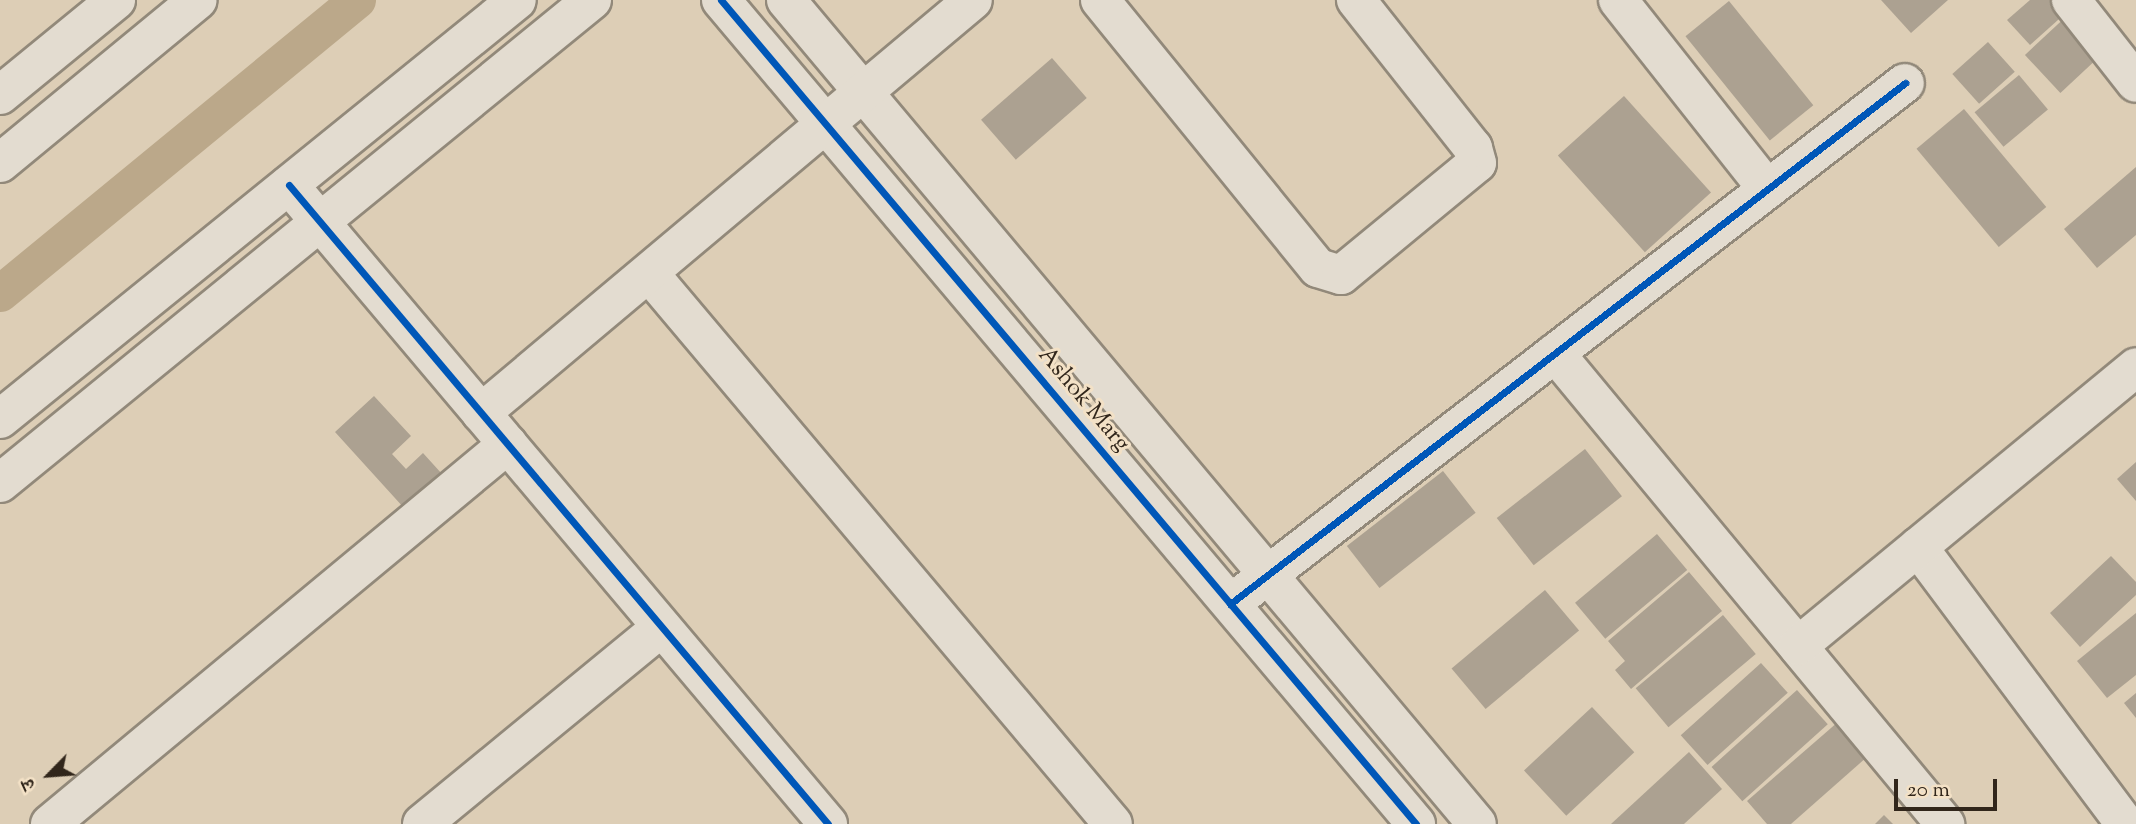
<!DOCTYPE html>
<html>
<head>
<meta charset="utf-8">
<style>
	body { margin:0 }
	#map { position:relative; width:2136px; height:824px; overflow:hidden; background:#ddceb6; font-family:"Sorts Mill Goudy","Noto Serif Devanagari",serif }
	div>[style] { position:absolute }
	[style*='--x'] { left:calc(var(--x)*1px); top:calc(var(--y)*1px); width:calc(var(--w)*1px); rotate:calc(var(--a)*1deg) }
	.canal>* { height:37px; margin:-18.5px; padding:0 18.5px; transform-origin:18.5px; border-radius:18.5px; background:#bba88a }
	.building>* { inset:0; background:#aca191; transform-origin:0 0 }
	.roads { filter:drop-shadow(2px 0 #92897a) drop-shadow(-2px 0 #92897a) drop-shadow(0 2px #92897a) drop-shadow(0 -2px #92897a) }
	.minor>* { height:38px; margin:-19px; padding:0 19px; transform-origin:19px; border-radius:19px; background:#e3dcd0 }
	.cycleway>* { height:7px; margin:-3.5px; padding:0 3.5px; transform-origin:3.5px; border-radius:3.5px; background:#0057b8 }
	span { translate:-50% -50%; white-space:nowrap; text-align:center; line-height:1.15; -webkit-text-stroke:6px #f3e1c6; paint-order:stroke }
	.street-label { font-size:24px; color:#31261b }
	.north { position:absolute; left:14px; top:740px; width:70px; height:70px; -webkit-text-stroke:5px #f3e1c6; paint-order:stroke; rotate:245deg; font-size:19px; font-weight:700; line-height:28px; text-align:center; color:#31261b }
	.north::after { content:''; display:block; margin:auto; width:24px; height:32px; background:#31261b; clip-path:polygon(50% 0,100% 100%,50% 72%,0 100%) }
	.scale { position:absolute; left:1894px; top:779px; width:103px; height:32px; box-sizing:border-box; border:4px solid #31261b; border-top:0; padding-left:9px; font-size:21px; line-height:24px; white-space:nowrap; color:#31261b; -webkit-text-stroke:5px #f3e1c6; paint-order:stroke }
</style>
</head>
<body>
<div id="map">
	<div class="canal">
		<div style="--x:0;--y:293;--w:462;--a:-39.4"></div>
	</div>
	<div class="building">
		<div style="clip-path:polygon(1881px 0,1948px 0,1911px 33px)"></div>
		<div style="clip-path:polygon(2030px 0,2058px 0,2068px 11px,2030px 45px,2007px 20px)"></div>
		<div style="left:1729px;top:1px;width:134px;height:56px;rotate:51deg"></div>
		<div style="left:2071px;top:12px;width:52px;height:63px;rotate:47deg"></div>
		<div style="left:1988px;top:42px;width:40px;height:48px;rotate:48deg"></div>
		<div style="left:1052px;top:58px;width:53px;height:94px;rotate:49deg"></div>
		<div style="left:2019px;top:75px;width:45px;height:58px;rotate:50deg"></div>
		<div style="left:1624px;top:96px;width:130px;height:89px;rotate:48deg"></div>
		<div style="left:1964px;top:109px;width:128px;height:62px;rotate:50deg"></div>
		<div style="clip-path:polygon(2136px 167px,2136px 235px,2097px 268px,2064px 229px)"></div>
		<div style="clip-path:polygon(374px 396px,411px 436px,392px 454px,406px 469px,423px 453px,442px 474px,404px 508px,335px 432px)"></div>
		<div style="left:1585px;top:449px;width:60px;height:112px;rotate:52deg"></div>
		<div style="clip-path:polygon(2136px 462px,2136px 501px,2117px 479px)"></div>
		<div style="left:1443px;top:471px;width:53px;height:122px;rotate:52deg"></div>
		<div style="left:1657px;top:534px;width:47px;height:107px;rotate:50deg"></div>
		<div style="clip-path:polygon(2111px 556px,2136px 582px,2136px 595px,2080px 647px,2050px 613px)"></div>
		<div style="clip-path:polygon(1689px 572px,1722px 611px,1631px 689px,1615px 670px,1625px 661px,1608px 641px)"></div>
		<div style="left:1545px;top:590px;width:53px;height:122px;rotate:50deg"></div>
		<div style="clip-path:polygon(2136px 613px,2136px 675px,2107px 698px,2077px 661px)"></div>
		<div style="left:1723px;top:615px;width:51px;height:114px;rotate:50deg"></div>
		<div style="left:1761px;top:663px;width:40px;height:108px;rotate:48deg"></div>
		<div style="left:1797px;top:690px;width:46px;height:115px;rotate:48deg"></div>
		<div style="clip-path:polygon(2136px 693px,2136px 718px,2124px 703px)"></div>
		<div style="left:1592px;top:707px;width:62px;height:93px;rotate:47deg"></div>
		<div style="clip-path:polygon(1846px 715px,1876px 749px,1791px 824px,1767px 824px,1747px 801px)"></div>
		<div style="clip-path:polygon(1689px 752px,1722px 789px,1684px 824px,1611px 824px)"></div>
		<div style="clip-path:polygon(1884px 815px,1893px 824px,1875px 824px)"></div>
	</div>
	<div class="roads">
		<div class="minor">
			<div style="--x:721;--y:0;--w:1078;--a:49.85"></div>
			<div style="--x:786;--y:0;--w:1075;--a:50.02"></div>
			<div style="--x:1100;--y:0;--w:345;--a:50.9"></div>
			<div style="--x:1318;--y:268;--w:24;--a:17"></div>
			<div style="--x:1341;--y:275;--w:176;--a:-39.5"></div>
			<div style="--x:1477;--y:163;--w:16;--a:-105"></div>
			<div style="--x:1473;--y:148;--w:189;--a:-128.3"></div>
			<div style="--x:1618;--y:0;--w:241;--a:51.7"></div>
			<div style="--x:2071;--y:0;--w:105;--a:51.9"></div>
			<div style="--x:0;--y:95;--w:150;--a:-39.3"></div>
			<div style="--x:0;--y:163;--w:256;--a:-39.5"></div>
			<div style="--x:289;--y:185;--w:836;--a:49.85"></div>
			<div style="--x:649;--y:273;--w:720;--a:49.9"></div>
			<div style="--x:1555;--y:353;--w:612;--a:50.37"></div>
			<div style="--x:481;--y:413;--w:642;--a:-40.01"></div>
			<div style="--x:0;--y:419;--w:665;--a:-39.02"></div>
			<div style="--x:0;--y:483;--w:764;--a:-39.21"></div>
			<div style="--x:1918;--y:547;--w:346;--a:53.2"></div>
			<div style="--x:1247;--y:591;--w:831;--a:-37.67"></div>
			<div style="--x:1798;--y:646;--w:438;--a:-39.5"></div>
			<div style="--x:50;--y:824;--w:595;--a:-39.68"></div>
			<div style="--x:422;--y:824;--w:310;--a:-39.4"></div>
		</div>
	</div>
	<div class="cycleway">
		<div style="--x:721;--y:0;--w:1078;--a:49.85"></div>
		<div style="--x:289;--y:185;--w:836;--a:49.85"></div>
		<div style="--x:1230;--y:604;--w:853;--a:-37.66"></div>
	</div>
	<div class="street-label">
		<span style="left:1083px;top:400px;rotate:50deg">Ashok Marg</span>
	</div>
	<div class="north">उ</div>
	<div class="scale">20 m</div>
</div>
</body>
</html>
